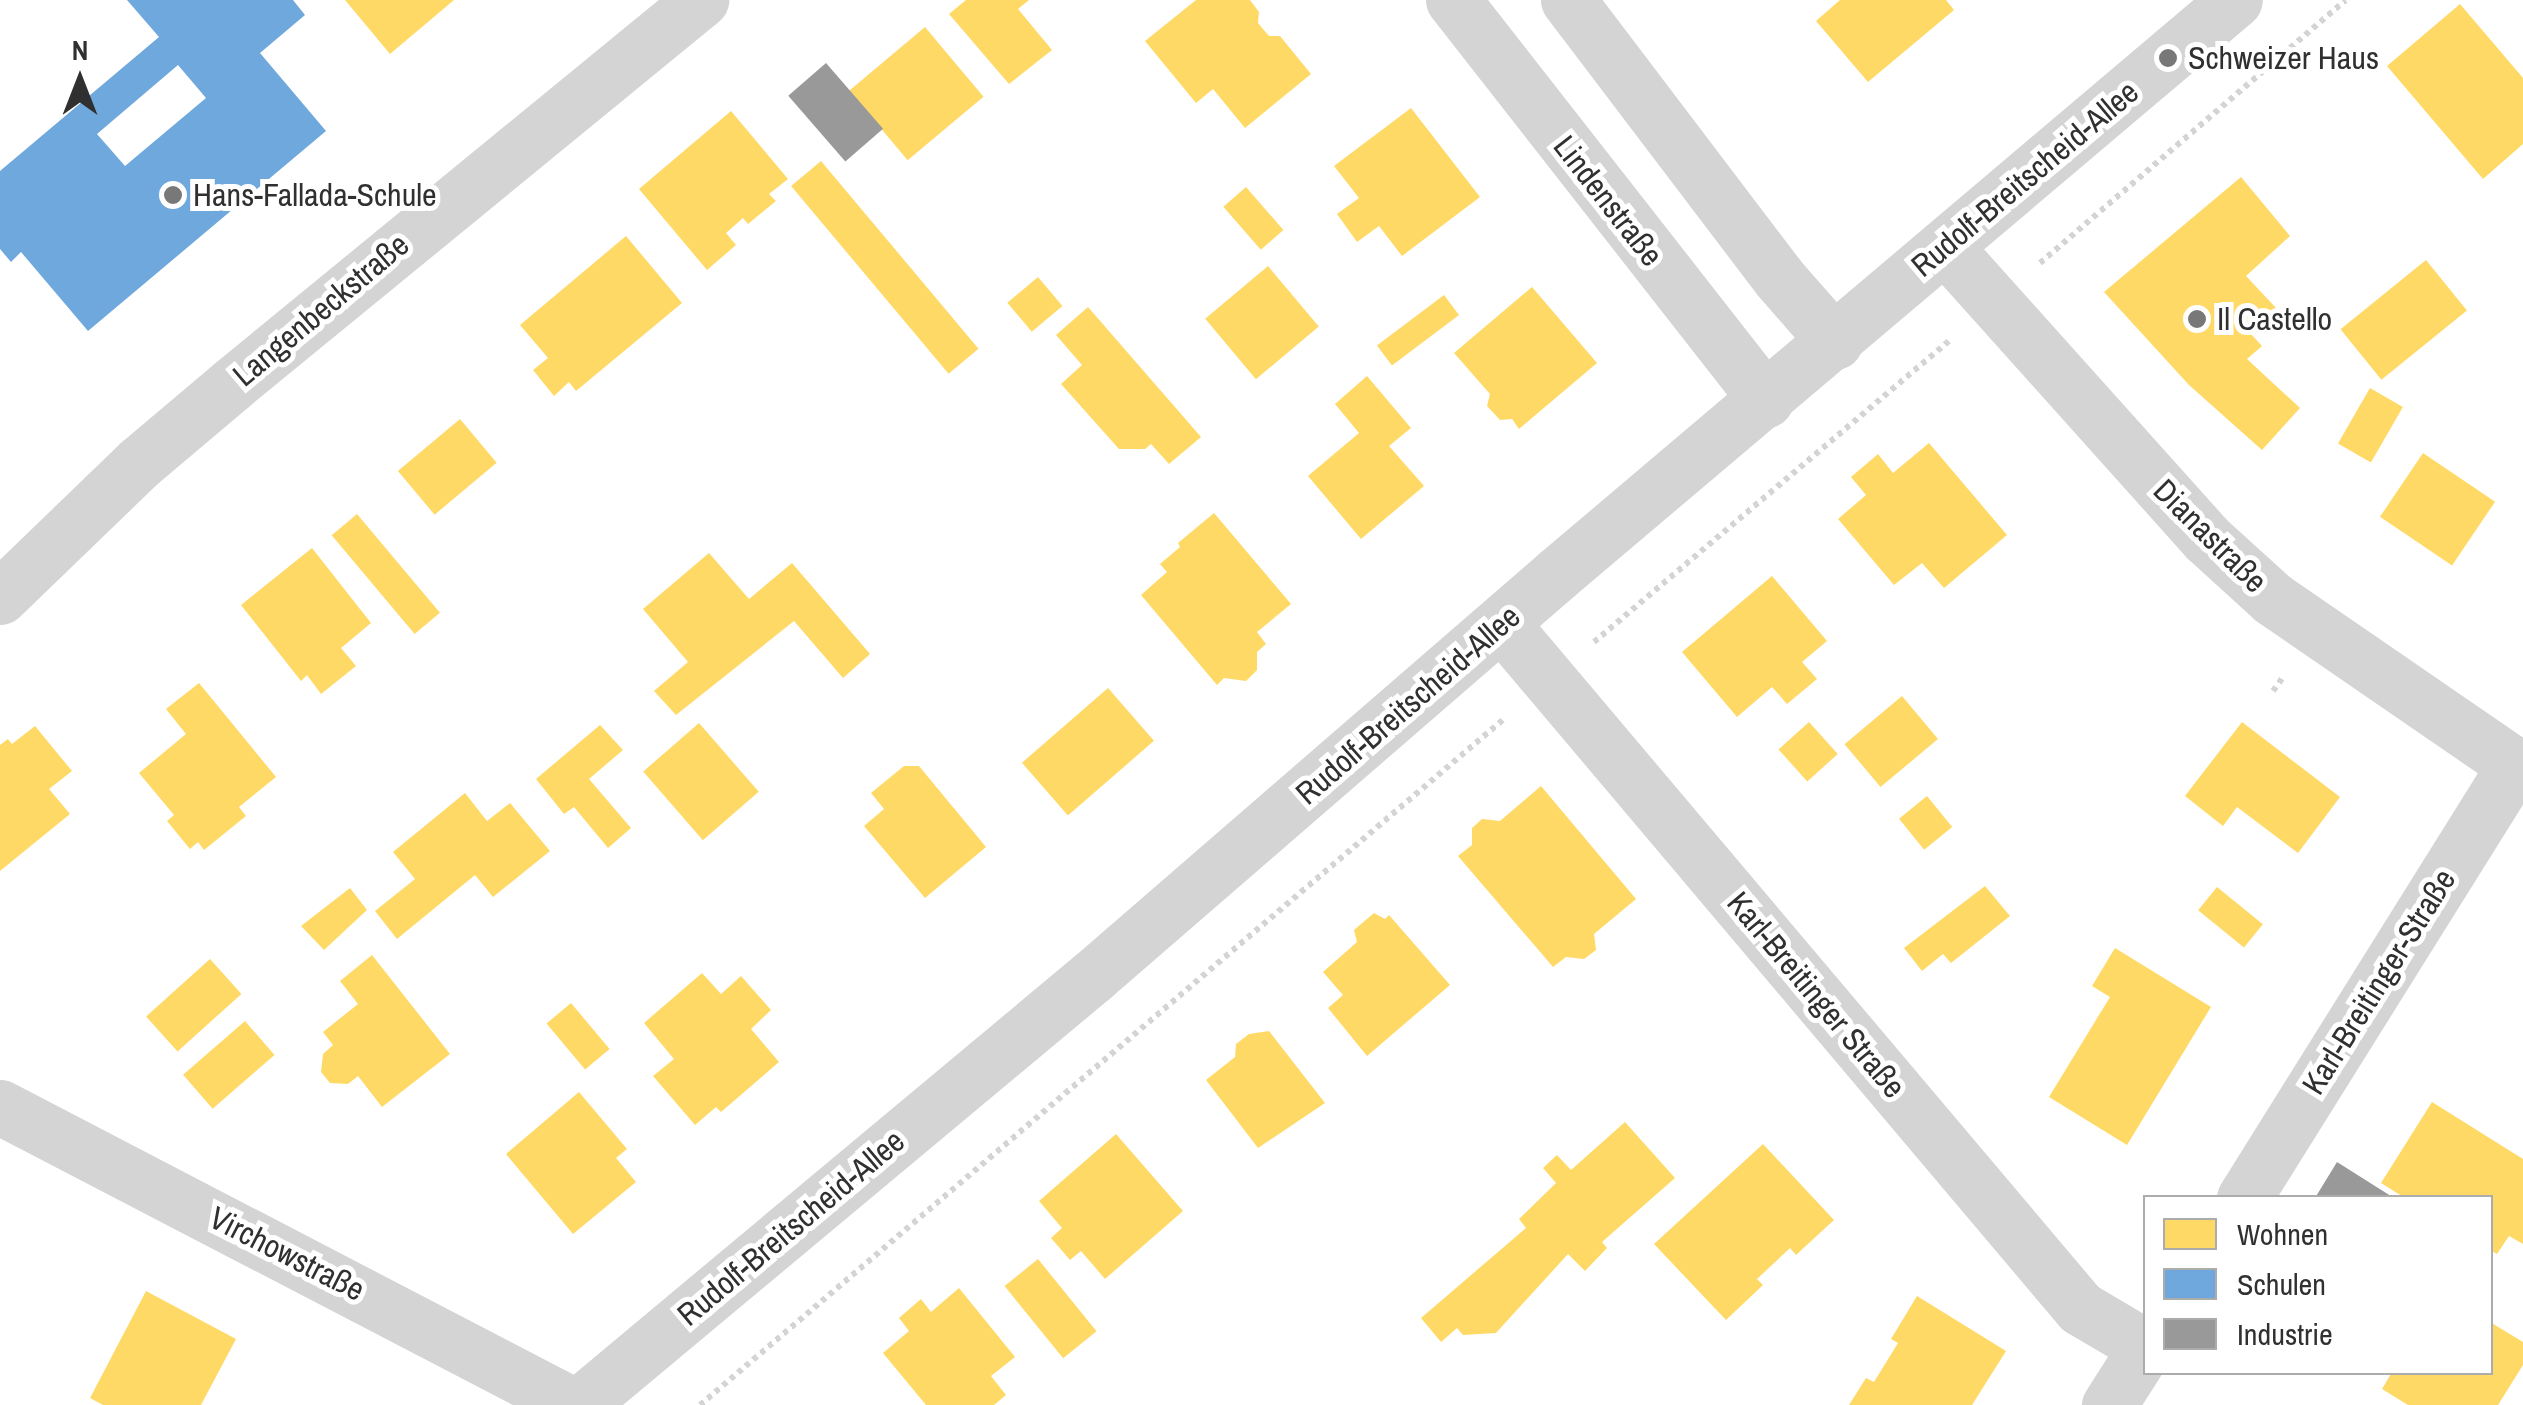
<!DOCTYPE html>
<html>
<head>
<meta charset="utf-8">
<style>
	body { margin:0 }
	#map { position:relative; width:2523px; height:1405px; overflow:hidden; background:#fff; font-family:"Archivo Narrow",sans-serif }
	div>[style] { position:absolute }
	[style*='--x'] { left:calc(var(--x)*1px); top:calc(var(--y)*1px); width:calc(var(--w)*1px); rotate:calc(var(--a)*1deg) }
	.homes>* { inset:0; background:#ffd966; transform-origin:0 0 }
	.schools>* { inset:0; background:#6fa8dc }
	.industry>* { inset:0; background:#999; transform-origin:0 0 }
	.path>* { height:6px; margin-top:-3px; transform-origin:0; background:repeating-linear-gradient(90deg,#d4d4d4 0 5px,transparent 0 10px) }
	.minor>* { height:55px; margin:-27.5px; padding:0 27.5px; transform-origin:27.5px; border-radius:27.5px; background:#d4d4d4 }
	.dots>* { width:28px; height:28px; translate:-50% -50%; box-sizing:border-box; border:5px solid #fff; border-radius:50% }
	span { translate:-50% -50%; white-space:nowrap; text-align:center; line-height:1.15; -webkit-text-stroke:10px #fff; paint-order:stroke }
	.poi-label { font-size:32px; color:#303030 }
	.left { translate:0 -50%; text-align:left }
	.street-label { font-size:32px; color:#303030 }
	.legend { position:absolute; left:2143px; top:1195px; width:350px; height:180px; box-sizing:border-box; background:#fff; border:2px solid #acacac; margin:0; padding:12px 18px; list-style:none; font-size:30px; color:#303030 }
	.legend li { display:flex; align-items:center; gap:20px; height:50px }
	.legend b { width:50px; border:2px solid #acacac }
	.north { position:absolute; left:30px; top:30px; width:100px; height:100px; -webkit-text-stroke:8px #fff; paint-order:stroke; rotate:0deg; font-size:28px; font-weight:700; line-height:40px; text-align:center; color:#303030 }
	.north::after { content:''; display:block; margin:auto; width:35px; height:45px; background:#303030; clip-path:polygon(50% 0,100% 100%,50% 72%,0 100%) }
</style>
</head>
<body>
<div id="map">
	<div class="homes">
		<div style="clip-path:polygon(345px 0,454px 0,390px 54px)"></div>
		<div style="clip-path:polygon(966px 0,1029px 0,1018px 9px,1052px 50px,1009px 84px,949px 14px)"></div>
		<div style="clip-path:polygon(1196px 0,1250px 0,1259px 12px,1258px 23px,1269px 36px,1280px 36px,1311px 74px,1245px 128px,1213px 89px,1196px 103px,1145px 41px)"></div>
		<div style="clip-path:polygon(1840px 0,1946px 0,1954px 10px,1868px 82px,1816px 21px)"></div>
		<div style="clip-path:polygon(2460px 4px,2523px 78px,2523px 144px,2483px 179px,2387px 66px)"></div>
		<div style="left:925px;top:27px;width:91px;height:99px;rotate:50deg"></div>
		<div style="clip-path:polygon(1411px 108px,1480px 197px,1402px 256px,1379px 226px,1357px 242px,1337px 214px,1359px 198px,1334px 166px)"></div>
		<div style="clip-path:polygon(731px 111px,788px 179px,769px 194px,776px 201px,748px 224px,743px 218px,726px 233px,736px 245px,707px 270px,639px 189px)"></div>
		<div style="left:821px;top:161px;width:245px;height:39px;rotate:50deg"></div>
		<div style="clip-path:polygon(2241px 177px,2290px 236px,2246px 276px,2277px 309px,2250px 333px,2262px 346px,2247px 359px,2300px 408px,2262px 450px,2189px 385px,2104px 292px)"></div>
		<div style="left:1246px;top:187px;width:57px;height:30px;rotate:49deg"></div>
		<div style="clip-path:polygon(626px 236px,682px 303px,576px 391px,569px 382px,554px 396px,533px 370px,548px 358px,520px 325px)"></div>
		<div style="left:2426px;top:260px;width:65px;height:110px;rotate:51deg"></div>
		<div style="left:1268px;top:266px;width:79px;height:82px;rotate:50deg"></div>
		<div style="left:1038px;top:277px;width:38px;height:40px;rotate:50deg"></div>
		<div style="clip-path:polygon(1532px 287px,1597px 363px,1519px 429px,1512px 419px,1500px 420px,1487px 406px,1490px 394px,1454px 353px)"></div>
		<div style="left:1444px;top:295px;width:25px;height:84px;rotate:53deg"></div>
		<div style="clip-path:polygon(1088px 307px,1201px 437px,1169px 464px,1151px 444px,1145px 449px,1119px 449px,1061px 384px,1082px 365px,1056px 335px)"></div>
		<div style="clip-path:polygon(1367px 376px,1411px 428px,1389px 446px,1424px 486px,1361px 539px,1308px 476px,1359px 433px,1335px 404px)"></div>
		<div style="left:2370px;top:388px;width:38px;height:64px;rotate:30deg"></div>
		<div style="left:460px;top:419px;width:57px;height:81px;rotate:50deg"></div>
		<div style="clip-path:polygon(1929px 443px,2007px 535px,1944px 588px,1922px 563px,1894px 585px,1838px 519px,1866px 495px,1851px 477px,1878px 454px,1893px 473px)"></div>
		<div style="left:2423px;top:453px;width:87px;height:77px;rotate:34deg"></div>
		<div style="clip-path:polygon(1214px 513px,1291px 604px,1257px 632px,1266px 644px,1257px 652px,1257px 670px,1246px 681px,1224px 678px,1217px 685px,1141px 595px,1167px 572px,1160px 564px,1180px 547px,1178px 543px)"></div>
		<div style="left:357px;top:514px;width:129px;height:33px;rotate:50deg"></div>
		<div style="clip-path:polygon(312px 548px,371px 623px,341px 648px,356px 666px,321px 694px,307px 675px,301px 681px,241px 605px)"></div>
		<div style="clip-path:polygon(709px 553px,749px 599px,792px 563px,870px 654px,843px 678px,794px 621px,676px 715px,654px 691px,688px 662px,643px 609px)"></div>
		<div style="clip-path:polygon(1772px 576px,1827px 641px,1802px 662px,1817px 679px,1787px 704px,1772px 687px,1737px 717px,1682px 652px)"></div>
		<div style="clip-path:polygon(199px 683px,276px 777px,239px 807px,246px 816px,204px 850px,198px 842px,190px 849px,167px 821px,174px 815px,139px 773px,186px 734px,166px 709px)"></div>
		<div style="left:1108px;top:688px;width:70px;height:114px;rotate:49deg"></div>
		<div style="left:1902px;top:696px;width:56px;height:75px;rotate:50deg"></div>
		<div style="left:1809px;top:722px;width:43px;height:41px;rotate:48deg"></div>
		<div style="clip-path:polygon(2242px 722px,2340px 797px,2298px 853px,2237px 807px,2223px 826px,2185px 796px)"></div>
		<div style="left:699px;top:723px;width:91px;height:74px;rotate:49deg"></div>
		<div style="clip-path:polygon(600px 725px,623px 750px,589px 779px,631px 828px,608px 848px,574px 807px,564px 814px,536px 779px)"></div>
		<div style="clip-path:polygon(35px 726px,72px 771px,49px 789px,70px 814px,0 871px,0 745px,8px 739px,12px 744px)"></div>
		<div style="clip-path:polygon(904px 766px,919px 766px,986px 847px,925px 898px,864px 826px,884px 809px,871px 793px)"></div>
		<div style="clip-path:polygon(1541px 786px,1636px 899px,1594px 934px,1596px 950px,1584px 959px,1566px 957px,1553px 967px,1458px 856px,1472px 845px,1472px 828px,1482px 819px,1500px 821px)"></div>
		<div style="clip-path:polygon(465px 793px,487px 821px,510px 803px,550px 851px,493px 897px,475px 875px,397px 939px,375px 911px,415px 879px,393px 852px)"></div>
		<div style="left:1927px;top:796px;width:40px;height:36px;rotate:51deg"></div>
		<div style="clip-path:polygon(1985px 886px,2010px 916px,1951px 963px,1943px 954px,1922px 971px,1904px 948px)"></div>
		<div style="left:2217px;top:887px;width:59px;height:30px;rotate:39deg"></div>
		<div style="clip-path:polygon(350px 888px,367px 910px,324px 950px,301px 926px)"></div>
		<div style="clip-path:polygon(1374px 913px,1385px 919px,1389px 915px,1450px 985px,1367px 1056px,1328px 1008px,1343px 995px,1323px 972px,1357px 942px,1354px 930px)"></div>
		<div style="clip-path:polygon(2115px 948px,2211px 1007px,2127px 1145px,2049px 1097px,2110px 997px,2092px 986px)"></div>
		<div style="clip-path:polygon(372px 955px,450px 1054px,382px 1107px,358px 1076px,348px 1084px,330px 1083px,321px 1072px,323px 1054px,333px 1045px,323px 1032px,358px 1004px,340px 981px)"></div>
		<div style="left:210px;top:959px;width:47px;height:86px;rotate:48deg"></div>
		<div style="clip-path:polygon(702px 973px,721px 994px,741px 976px,771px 1010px,751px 1029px,779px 1062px,721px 1112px,716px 1107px,695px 1125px,653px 1076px,674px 1059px,644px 1023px)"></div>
		<div style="left:571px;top:1003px;width:60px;height:32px;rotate:50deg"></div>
		<div style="left:245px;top:1021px;width:45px;height:82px;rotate:49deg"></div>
		<div style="clip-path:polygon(1269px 1031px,1325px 1103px,1258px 1148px,1206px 1080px,1235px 1057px,1236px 1044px,1249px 1034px)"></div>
		<div style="clip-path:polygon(579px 1092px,627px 1149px,616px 1158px,636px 1182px,573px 1234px,506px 1154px)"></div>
		<div style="clip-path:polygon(2432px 1102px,2523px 1159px,2523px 1244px,2509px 1236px,2497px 1254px,2490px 1250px,2490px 1198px,2405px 1198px,2381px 1183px)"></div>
		<div style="clip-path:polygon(1625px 1122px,1675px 1178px,1602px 1242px,1607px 1248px,1585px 1271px,1568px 1254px,1496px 1333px,1463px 1335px,1457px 1328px,1441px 1342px,1421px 1318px,1526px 1228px,1519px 1219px,1556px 1183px,1543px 1168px,1557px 1155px,1571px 1170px)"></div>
		<div style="clip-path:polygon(1116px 1134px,1183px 1211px,1105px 1279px,1081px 1251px,1070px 1260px,1051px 1238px,1062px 1228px,1039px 1201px)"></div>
		<div style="clip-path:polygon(1763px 1144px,1834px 1220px,1796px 1255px,1790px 1248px,1757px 1279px,1763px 1285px,1726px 1320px,1654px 1244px)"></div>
		<div style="left:1038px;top:1259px;width:93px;height:43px;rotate:51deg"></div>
		<div style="clip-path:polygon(959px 1288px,1015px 1357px,991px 1376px,1006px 1395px,994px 1405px,926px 1405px,883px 1353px,909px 1331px,899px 1318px,921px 1299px,931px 1312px)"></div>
		<div style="clip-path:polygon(146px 1291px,236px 1339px,201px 1405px,103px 1405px,90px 1398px)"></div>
		<div style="clip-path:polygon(1917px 1296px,2006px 1351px,1972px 1405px,1849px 1405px,1866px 1378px,1874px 1382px,1898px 1343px,1891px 1339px)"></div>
		<div style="clip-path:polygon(2490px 1322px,2523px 1342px,2523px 1365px,2498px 1405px,2408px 1405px,2382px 1389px,2392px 1372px,2490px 1372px)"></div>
	</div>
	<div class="schools">
		<div style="clip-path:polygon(evenodd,127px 0,293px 0,305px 15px,260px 53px,326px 131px,88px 331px,21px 252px,11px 262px,0 249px,0 171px,159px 37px,127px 0,178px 65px,206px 98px,125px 166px,97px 134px,178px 65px)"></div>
	</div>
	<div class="industry">
		<div style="left:826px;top:63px;width:87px;height:50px;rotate:49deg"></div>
		<div style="clip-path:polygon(2337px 1162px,2394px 1198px,2315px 1198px)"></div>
	</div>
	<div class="path">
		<div style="--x:2040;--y:263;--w:403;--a:-40.7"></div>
		<div style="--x:1594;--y:642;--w:468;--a:-40.3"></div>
		<div style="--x:2273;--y:691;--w:19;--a:-54"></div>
		<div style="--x:700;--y:1405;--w:1058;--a:-40.48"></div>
	</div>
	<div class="minor">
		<div style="--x:1453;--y:0;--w:508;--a:51.96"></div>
		<div style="--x:1568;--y:0;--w:349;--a:52.8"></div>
		<div style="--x:1779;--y:278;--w:85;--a:48.8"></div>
		<div style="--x:1945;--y:247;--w:392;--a:48.1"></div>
		<div style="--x:2207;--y:539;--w:89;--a:42.3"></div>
		<div style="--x:2273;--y:599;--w:303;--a:34.5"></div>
		<div style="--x:0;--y:597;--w:194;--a:-44"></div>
		<div style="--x:140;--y:462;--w:119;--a:-40.2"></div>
		<div style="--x:231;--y:385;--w:608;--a:-39.32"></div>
		<div style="--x:1502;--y:624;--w:896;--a:49.8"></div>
		<div style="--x:2080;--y:1308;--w:77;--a:30.6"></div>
		<div style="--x:2146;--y:1347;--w:69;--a:122.5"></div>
		<div style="--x:0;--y:1107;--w:646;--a:27.48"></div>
		<div style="--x:2244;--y:1198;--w:509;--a:-57.99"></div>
		<div style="--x:579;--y:1405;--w:670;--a:-39.85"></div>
		<div style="--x:1093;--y:976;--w:614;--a:-40.9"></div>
		<div style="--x:1557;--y:574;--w:888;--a:-40.25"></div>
	</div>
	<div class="dots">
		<div style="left:2168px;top:58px;background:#787878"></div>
		<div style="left:173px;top:195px;background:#787878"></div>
		<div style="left:2197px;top:319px;background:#787878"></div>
	</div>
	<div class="poi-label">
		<span class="left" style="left:2188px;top:58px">Schweizer Haus</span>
		<span class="left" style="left:193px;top:195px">Hans-Fallada-Schule</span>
		<span class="left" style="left:2217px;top:319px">Il Castello</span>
	</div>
	<div class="street-label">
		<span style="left:2025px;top:179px;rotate:-40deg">Rudolf-Breitscheid-Allee</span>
		<span style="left:1608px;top:201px;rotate:52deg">Lindenstraße</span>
		<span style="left:321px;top:310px;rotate:-40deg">Langenbeckstraße</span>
		<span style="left:2210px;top:536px;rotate:45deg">Dianastraße</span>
		<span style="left:1408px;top:705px;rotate:-41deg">Rudolf-Breitscheid-Allee</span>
		<span style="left:2379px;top:982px;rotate:-58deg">Karl-Breitinger-Straße</span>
		<span style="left:1816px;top:995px;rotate:50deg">Karl-Breitinger Straße</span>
		<span style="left:791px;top:1228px;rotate:-40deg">Rudolf-Breitscheid-Allee</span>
		<span style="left:287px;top:1254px;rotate:27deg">Virchowstraße</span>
	</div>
	<ul class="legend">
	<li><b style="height:28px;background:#ffd966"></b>Wohnen</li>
	<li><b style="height:28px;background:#6fa8dc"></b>Schulen</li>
	<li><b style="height:28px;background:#999"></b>Industrie</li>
	</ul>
	<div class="north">N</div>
</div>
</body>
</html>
